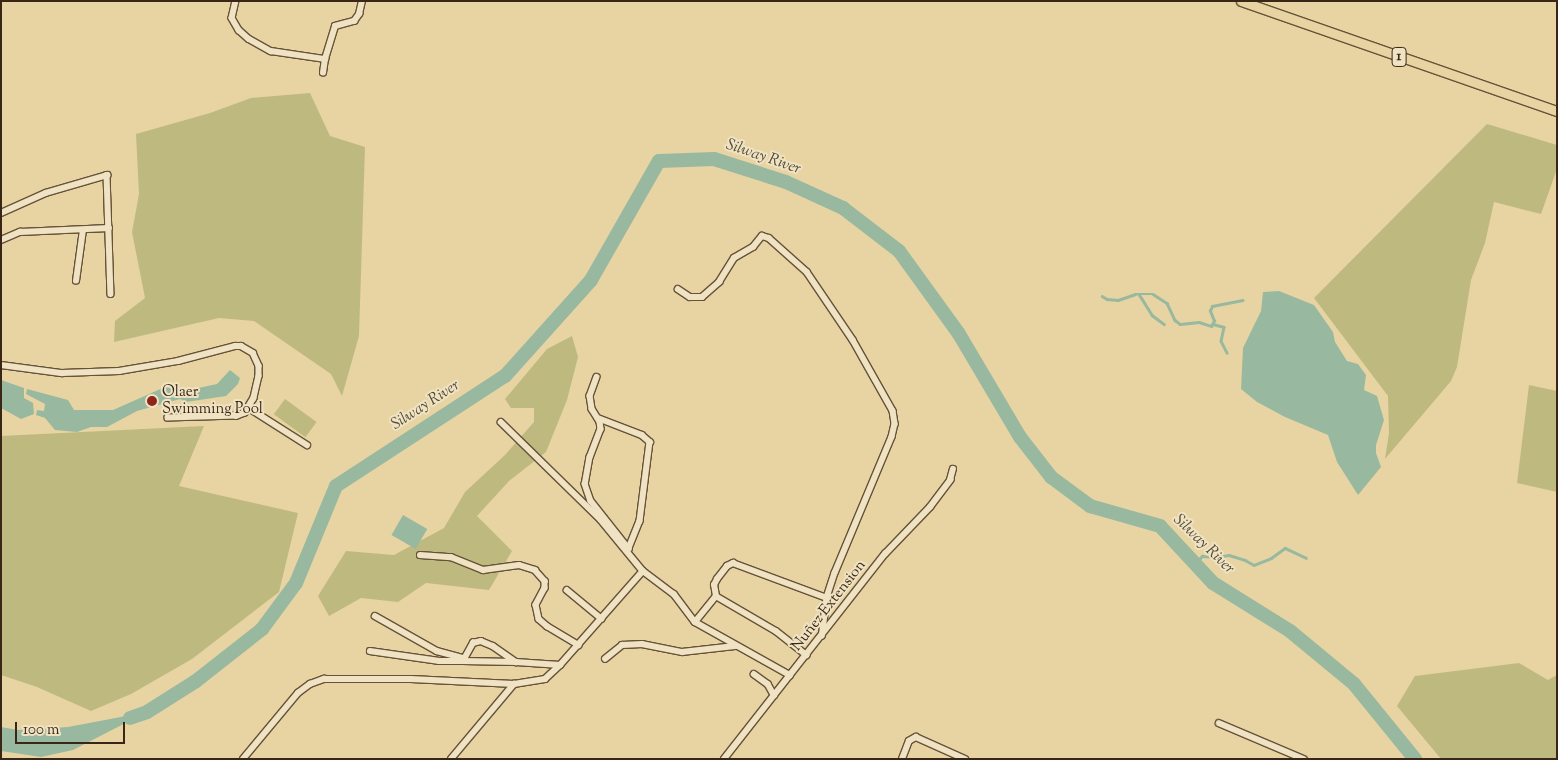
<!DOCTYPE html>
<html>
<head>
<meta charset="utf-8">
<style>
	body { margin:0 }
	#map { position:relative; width:1558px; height:760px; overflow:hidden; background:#e8d4a2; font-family:"Sorts Mill Goudy",serif }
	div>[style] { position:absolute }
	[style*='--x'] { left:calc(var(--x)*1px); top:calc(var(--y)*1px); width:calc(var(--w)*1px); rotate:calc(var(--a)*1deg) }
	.green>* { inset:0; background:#beba7f; transform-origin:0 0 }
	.water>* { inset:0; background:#98b9a0; transform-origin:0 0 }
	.stream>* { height:2.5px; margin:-1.25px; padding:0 1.25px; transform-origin:1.25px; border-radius:1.25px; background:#98b9a0 }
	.river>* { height:14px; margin:-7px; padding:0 7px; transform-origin:7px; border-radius:7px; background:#98b9a0 }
	.roads { filter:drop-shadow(1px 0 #665239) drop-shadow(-1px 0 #665239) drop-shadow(0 1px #665239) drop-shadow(0 -1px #665239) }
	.street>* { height:5.5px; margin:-2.75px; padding:0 2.75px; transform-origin:2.75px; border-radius:2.75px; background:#f0e3c3 }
	.primary>* { height:9px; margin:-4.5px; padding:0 4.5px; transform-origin:4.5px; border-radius:4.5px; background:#e8d4a2 }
	.dots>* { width:14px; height:14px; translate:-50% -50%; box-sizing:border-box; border:2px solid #f0e3c3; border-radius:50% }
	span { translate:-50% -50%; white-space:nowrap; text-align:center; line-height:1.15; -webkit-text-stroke:4px #f0e3c3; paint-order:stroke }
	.shield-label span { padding:1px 4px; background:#f0e3c3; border:1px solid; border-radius:4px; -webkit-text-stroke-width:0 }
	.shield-label { font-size:14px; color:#3a2616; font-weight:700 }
	.poi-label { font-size:15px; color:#3a2616 }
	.left { translate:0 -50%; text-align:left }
	.street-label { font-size:15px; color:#3a2616 }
	.water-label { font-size:16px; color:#524b38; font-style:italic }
	.frame { position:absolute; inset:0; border:2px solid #3a2616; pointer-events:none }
	.scale { position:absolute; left:15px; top:722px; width:110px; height:22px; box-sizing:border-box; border:2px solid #3a2616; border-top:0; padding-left:6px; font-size:15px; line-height:18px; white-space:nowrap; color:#3a2616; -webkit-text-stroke:4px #f0e3c3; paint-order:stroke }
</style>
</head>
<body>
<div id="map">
	<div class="green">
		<div style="clip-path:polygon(310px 93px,330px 136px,365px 147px,359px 336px,342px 396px,331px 374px,254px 321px,219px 318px,114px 342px,115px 321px,145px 298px,132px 232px,139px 194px,136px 134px,210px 113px,251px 98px)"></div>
		<div style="clip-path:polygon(1487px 124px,1557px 145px,1557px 169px,1541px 214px,1494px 202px,1485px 243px,1471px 280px,1457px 367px,1451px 381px,1385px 459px,1389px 433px,1388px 396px,1314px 298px)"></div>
		<div style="clip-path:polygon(572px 336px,578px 357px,567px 400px,546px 452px,509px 481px,477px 516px,512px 551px,489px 590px,426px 583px,398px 602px,361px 598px,329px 616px,318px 596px,346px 551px,394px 555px,444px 528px,465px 492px,505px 455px,534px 422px,534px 408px,511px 408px,505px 399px,547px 349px)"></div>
		<div style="clip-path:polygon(1529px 385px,1557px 391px,1557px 492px,1517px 483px)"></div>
		<div style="left:285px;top:399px;width:39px;height:19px;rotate:36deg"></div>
		<div style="clip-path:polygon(204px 426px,179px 486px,298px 513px,279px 592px,192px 659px,131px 694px,91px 711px,37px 687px,1px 675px,1px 436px)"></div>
		<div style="clip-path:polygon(1519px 663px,1548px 680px,1557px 675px,1557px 759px,1441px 759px,1397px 706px,1415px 676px)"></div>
	</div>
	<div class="water">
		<div style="clip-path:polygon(1279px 291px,1314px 305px,1333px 332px,1335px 342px,1347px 361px,1358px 364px,1366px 375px,1364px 390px,1377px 396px,1384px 420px,1376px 445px,1376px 453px,1381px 467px,1358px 495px,1337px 462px,1328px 435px,1285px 417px,1257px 402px,1241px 389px,1243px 348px,1261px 311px,1263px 292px)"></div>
		<div style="clip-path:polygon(230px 370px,240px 378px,238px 384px,226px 396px,186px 402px,180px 399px,137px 411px,107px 427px,91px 427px,77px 432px,55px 430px,45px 418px,36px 415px,37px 410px,44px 411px,45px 404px,26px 394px,27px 389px,68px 400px,74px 410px,113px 410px,165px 387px,184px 391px,217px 384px)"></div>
		<div style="clip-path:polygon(1px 380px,24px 388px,24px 398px,33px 403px,34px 414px,21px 419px,1px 408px)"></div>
		<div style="left:403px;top:515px;width:28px;height:23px;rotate:30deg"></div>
		<div style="clip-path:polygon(147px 712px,73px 750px,41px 757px,1px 751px,1px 727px,18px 730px,68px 727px)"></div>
	</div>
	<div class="stream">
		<div style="--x:1139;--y:294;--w:25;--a:58"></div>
		<div style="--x:1152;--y:315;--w:15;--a:37"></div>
		<div style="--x:1102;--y:296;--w:6;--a:31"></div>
		<div style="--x:1107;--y:299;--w:11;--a:5"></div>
		<div style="--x:1118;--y:300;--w:18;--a:-19"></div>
		<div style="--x:1135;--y:294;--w:18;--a:0"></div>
		<div style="--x:1153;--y:294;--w:17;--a:33"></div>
		<div style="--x:1167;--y:303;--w:19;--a:65"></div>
		<div style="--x:1175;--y:320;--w:6;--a:39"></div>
		<div style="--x:1180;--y:324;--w:19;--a:-6"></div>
		<div style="--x:1199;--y:322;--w:13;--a:18"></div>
		<div style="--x:1211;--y:326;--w:6;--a:-59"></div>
		<div style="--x:1214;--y:321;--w:11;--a:-112"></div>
		<div style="--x:1210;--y:311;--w:5;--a:-68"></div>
		<div style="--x:1212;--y:306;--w:31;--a:-11"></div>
		<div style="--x:1213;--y:324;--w:11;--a:15"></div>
		<div style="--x:1224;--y:327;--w:14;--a:102"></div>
		<div style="--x:1221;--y:341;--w:13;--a:63"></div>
		<div style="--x:1192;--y:567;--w:15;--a:-48"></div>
		<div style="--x:1202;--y:556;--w:14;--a:4"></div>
		<div style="--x:1216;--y:557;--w:13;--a:-9"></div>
		<div style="--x:1229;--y:555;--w:17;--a:17"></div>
		<div style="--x:1245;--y:560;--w:10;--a:29"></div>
		<div style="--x:1254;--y:565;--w:18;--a:-22"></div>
		<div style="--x:1271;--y:558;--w:17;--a:-36"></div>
		<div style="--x:1285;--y:548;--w:23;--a:25"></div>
	</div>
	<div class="river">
		<div style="--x:130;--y:718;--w:18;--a:-19"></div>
		<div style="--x:147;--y:712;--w:58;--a:-32.3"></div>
		<div style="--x:196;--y:681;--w:84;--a:-38.2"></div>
		<div style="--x:262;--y:629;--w:57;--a:-53.5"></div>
		<div style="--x:296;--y:583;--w:105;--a:-67.6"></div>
		<div style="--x:336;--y:486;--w:202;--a:-33.1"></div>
		<div style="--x:505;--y:376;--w:129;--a:-48.1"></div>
		<div style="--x:591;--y:280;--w:137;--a:-60.3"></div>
		<div style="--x:659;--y:161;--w:55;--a:-2.1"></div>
		<div style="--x:714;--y:159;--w:76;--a:17.7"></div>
		<div style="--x:786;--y:182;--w:63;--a:24.5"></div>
		<div style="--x:843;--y:208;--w:71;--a:37.5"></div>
		<div style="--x:899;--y:251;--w:102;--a:54.1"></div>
		<div style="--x:959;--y:334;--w:120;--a:59.4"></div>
		<div style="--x:1020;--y:437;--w:51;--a:52.2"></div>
		<div style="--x:1051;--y:477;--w:49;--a:36.6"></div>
		<div style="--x:1090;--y:506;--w:73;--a:15.9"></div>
		<div style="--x:1160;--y:526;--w:78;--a:47.1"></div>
		<div style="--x:1213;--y:583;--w:91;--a:31.9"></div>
		<div style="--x:1290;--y:631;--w:83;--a:39.6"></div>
		<div style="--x:1354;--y:684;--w:97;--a:50.9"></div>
	</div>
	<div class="roads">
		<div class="street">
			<div style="--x:236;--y:1;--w:17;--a:103"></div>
			<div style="--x:232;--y:18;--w:14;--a:60"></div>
			<div style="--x:239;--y:30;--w:13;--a:42"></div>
			<div style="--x:249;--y:39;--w:25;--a:29"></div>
			<div style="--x:271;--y:51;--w:55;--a:8.4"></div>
			<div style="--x:325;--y:59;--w:34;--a:-73"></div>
			<div style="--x:335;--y:26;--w:20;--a:-15"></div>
			<div style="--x:354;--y:21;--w:9;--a:-54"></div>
			<div style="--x:359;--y:14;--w:13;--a:-77"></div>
			<div style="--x:323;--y:73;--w:14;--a:-82"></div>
			<div style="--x:1;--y:213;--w:49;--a:-24"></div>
			<div style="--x:46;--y:193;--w:64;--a:-16.4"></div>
			<div style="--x:107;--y:175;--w:119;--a:88.1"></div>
			<div style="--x:1;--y:240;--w:21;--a:-23"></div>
			<div style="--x:20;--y:232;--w:89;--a:-2.6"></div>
			<div style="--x:76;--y:281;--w:51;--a:-82.2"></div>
			<div style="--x:678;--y:289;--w:14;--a:34"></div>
			<div style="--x:690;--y:297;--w:12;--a:0"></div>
			<div style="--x:702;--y:297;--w:23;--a:-41"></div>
			<div style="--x:719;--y:282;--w:28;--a:-58"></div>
			<div style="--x:734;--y:258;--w:22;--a:-30"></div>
			<div style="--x:753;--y:247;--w:14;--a:-51"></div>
			<div style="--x:762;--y:236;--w:7;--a:16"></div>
			<div style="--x:769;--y:238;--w:51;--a:41.8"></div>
			<div style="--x:807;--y:272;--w:82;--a:55.9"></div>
			<div style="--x:853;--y:340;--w:81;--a:60.6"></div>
			<div style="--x:893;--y:411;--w:13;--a:81"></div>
			<div style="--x:895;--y:424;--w:13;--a:103"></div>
			<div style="--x:892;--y:437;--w:147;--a:112.7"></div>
			<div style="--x:835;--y:573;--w:26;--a:108"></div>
			<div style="--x:827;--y:598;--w:38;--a:97"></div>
			<div style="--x:1;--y:365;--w:62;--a:7.5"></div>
			<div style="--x:62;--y:373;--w:57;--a:-2"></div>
			<div style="--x:119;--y:371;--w:60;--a:-9.6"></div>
			<div style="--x:178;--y:361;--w:59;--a:-14.7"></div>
			<div style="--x:235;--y:346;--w:6;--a:0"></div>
			<div style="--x:241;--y:346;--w:14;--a:30"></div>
			<div style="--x:253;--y:353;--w:14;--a:65"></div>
			<div style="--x:259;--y:366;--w:10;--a:90"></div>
			<div style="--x:259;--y:376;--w:23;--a:103"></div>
			<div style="--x:254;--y:398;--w:17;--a:121"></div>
			<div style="--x:245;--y:413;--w:9;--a:159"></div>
			<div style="--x:237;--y:416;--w:69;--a:178.3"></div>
			<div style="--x:597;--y:377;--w:20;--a:110"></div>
			<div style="--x:590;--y:396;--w:13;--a:81"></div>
			<div style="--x:592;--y:409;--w:15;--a:58"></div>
			<div style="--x:600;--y:422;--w:7;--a:82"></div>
			<div style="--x:601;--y:429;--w:30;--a:111"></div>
			<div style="--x:590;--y:457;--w:27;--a:100"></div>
			<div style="--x:585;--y:484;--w:18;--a:71"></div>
			<div style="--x:591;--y:501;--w:61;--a:51.6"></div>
			<div style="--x:249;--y:408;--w:69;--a:32.5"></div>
			<div style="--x:598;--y:418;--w:47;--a:21.1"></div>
			<div style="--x:642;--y:435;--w:11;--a:41"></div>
			<div style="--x:650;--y:442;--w:80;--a:97.2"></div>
			<div style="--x:640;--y:521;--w:32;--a:112"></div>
			<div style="--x:501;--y:422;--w:140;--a:44.4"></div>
			<div style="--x:601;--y:520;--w:66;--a:50.5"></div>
			<div style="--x:643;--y:571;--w:39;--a:37"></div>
			<div style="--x:674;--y:594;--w:35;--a:53"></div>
			<div style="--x:695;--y:622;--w:109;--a:29.2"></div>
			<div style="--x:420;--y:555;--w:31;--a:4"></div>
			<div style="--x:451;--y:557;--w:35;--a:22"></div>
			<div style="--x:483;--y:570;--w:36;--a:-8"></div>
			<div style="--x:519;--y:565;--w:17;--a:17"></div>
			<div style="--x:535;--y:570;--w:15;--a:48"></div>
			<div style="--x:545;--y:581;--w:7;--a:90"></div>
			<div style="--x:545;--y:588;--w:19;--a:118"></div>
			<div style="--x:536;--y:605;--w:14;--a:78"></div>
			<div style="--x:539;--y:619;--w:11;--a:41"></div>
			<div style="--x:547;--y:626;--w:37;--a:31"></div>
			<div style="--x:567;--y:590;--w:45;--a:39.6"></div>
			<div style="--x:716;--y:596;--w:11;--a:-100"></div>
			<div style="--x:714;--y:585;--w:7;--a:-63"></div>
			<div style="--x:717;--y:579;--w:16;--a:-52"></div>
			<div style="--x:727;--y:566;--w:7;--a:-27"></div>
			<div style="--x:733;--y:563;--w:100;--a:20.4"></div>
			<div style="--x:375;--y:616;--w:71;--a:29.4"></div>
			<div style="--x:437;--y:651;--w:28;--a:15"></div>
			<div style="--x:695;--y:622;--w:33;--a:-51"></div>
			<div style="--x:716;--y:596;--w:69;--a:30.3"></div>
			<div style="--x:776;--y:631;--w:39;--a:38"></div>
			<div style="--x:370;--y:651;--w:70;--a:8.2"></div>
			<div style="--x:439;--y:661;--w:24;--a:0"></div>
			<div style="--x:463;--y:661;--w:21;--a:-61"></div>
			<div style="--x:473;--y:643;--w:8;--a:-14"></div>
			<div style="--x:481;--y:641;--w:13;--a:23"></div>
			<div style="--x:493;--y:646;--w:28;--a:35"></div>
			<div style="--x:516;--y:662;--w:44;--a:3.9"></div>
			<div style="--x:560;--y:665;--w:125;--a:-48.6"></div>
			<div style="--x:605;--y:659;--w:22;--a:-39"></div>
			<div style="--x:622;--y:645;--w:20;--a:-3"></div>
			<div style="--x:642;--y:644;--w:41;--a:11.3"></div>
			<div style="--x:682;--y:652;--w:53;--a:-6.5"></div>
			<div style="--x:463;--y:661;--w:53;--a:1.1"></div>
			<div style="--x:754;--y:674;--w:17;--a:36"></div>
			<div style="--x:768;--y:684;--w:13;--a:61"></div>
			<div style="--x:1219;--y:723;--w:92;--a:23"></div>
			<div style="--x:243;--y:759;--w:86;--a:-50.2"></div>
			<div style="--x:298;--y:693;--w:15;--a:-37"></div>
			<div style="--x:310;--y:684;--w:15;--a:-20"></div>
			<div style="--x:324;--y:679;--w:87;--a:0"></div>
			<div style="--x:411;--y:679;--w:103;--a:2.8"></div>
			<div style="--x:514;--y:684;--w:31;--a:-9"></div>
			<div style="--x:545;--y:679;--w:21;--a:-43"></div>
			<div style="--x:451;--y:759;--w:98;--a:-50"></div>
			<div style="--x:724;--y:759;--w:261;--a:-51.9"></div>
			<div style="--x:885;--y:554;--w:65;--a:-46.2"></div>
			<div style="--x:930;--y:507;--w:34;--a:-53"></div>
			<div style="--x:950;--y:480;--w:11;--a:-75"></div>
			<div style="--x:902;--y:759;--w:19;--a:-69"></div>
			<div style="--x:909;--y:741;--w:8;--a:-30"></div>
			<div style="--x:916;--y:737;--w:54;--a:24.2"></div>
		</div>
		<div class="primary">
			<div style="--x:1241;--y:1;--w:335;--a:19.2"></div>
		</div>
	</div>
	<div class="dots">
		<div style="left:152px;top:401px;background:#8f2418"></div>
	</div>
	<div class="shield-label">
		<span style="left:1399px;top:57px">1</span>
	</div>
	<div class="poi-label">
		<span class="left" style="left:162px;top:401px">Olaer<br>Swimming Pool</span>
	</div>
	<div class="street-label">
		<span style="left:829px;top:606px;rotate:-52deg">Nuñez Extension</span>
	</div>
	<div class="water-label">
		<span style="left:763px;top:158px;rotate:19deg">Silway River</span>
		<span style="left:426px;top:406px;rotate:-33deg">Silway River</span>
		<span style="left:1203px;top:545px;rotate:44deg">Silway River</span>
	</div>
	<div class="frame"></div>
	<div class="scale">100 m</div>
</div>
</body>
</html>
